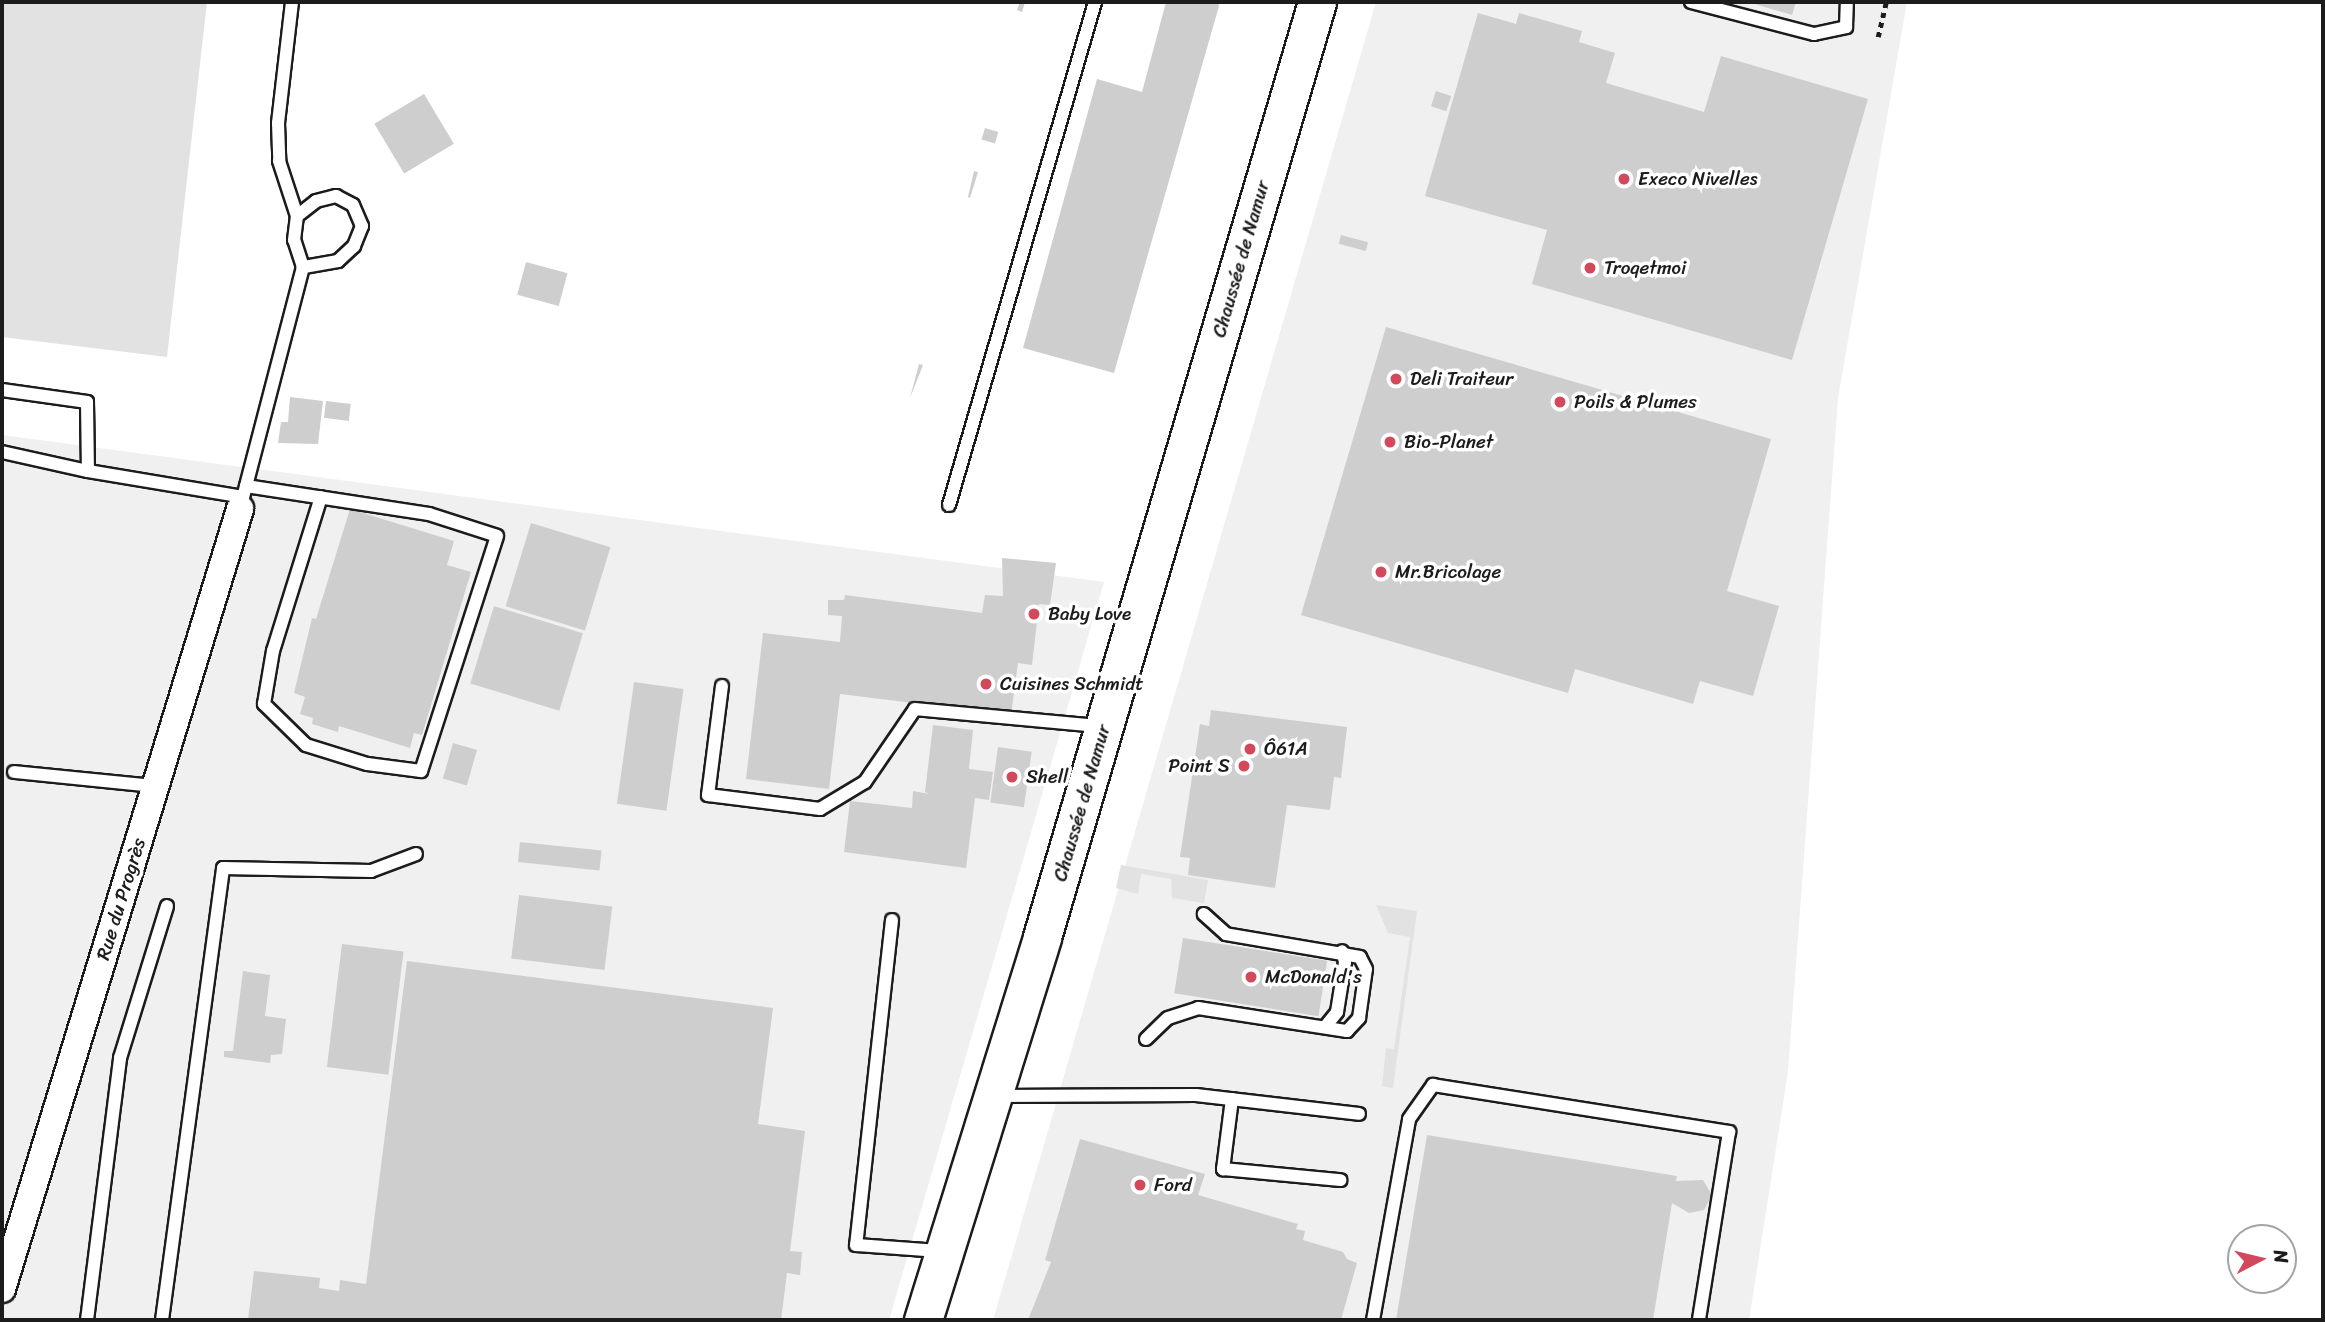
<!DOCTYPE html>
<html>
<head>
<meta charset="utf-8">
<style>
	body { margin:0 }
	#map { position:relative; width:2325px; height:1322px; overflow:hidden; background:#fff; font-family:Sriracha,sans-serif }
	div>[style] { position:absolute }
	[style*='--x'] { left:calc(var(--x)*1px); top:calc(var(--y)*1px); width:calc(var(--w)*1px); rotate:calc(var(--a)*1deg) }
	.built>* { inset:0; background:#f0f0f0 }
	.green>* { inset:0; background:#e2e2e2 }
	.building>* { inset:0; background:#cecece; transform-origin:0 0 }
	.path>* { height:4.5px; margin-top:-2.25px; transform-origin:0; background:repeating-linear-gradient(90deg,#1c1c1c 0 5px,transparent 0 10px) }
	.roads { filter:drop-shadow(2px 0 #1c1c1c) drop-shadow(-2px 0 #1c1c1c) drop-shadow(0 2px #1c1c1c) drop-shadow(0 -2px #1c1c1c) }
	.lane>* { height:12px; margin:-6px; padding:0 6px; transform-origin:6px; border-radius:6px; background:#fff }
	.street>* { height:26px; margin:-13px; padding:0 13px; transform-origin:13px; border-radius:13px; background:#fff }
	.secondary>* { height:37px; margin:-18.5px; padding:0 18.5px; transform-origin:18.5px; border-radius:18.5px; background:#fff }
	.dots>* { width:19px; height:19px; translate:-50% -50%; box-sizing:border-box; border:4px solid #fff; border-radius:50% }
	span { translate:-50% -50%; white-space:nowrap; text-align:center; line-height:1.15; -webkit-text-stroke:7px #fff; paint-order:stroke }
	.poi-label { font-size:19px; color:#1c1c1c }
	.left { translate:0 -50%; text-align:left }
	.right { translate:-100% -50%; text-align:right }
	.street-label { font-size:19px; color:#1c1c1c }
	.frame { position:absolute; inset:0; border:4px solid #1c1c1c; pointer-events:none }
	.north { position:absolute; left:2227px; top:1224px; width:70px; height:70px; box-sizing:border-box; background:#fff; border:2px solid #a4a4a4; border-radius:50%; rotate:83deg; font-size:19px; font-weight:700; line-height:28px; text-align:center; color:#1c1c1c }
	.north::after { content:''; display:block; margin:auto; width:24px; height:32px; background:#d1495b; clip-path:polygon(50% 0,100% 100%,50% 72%,0 100%) }
</style>
</head>
<body>
<div id="map">
	<div class="built">
		<div style="clip-path:polygon(1376px 2px,1907px 2px,1838px 398px,1788px 1072px,1749px 1320px,993px 1320px)"></div>
		<div style="clip-path:polygon(2px 435px,1104px 582px,889px 1320px,2px 1320px)"></div>
	</div>
	<div class="green">
		<div style="clip-path:polygon(2px 2px,207px 2px,167px 357px,2px 337px)"></div>
		<div style="clip-path:polygon(1121px 865px,1208px 880px,1204px 903px,1172px 898px,1171px 879px,1141px 874px,1138px 894px,1116px 888px)"></div>
		<div style="clip-path:polygon(1376px 905px,1417px 911px,1393px 1088px,1382px 1086px,1386px 1048px,1394px 1049px,1410px 937px,1388px 933px)"></div>
	</div>
	<div class="building">
		<div style="clip-path:polygon(1020px 2px,1025px 2px,1022px 12px,1017px 10px)"></div>
		<div style="clip-path:polygon(1166px 2px,1218px 2px,1219px 6px,1114px 373px,1023px 348px,1097px 79px,1142px 92px)"></div>
		<div style="clip-path:polygon(1748px 2px,1796px 2px,1792px 15px)"></div>
		<div style="clip-path:polygon(1478px 13px,1516px 24px,1519px 13px,1582px 31px,1579px 42px,1615px 53px,1606px 83px,1704px 112px,1721px 56px,1868px 99px,1792px 360px,1532px 284px,1547px 230px,1425px 196px)"></div>
		<div style="left:1436px;top:91px;width:16px;height:16px;rotate:18deg"></div>
		<div style="left:424px;top:94px;width:58px;height:58px;rotate:59deg"></div>
		<div style="left:985px;top:128px;width:14px;height:12px;rotate:17deg"></div>
		<div style="clip-path:polygon(974px 171px,978px 172px,970px 198px,968px 197px)"></div>
		<div style="left:1341px;top:235px;width:28px;height:9px;rotate:15deg"></div>
		<div style="left:526px;top:262px;width:43px;height:34px;rotate:15deg"></div>
		<div style="clip-path:polygon(1386px 327px,1771px 439px,1727px 591px,1779px 606px,1753px 696px,1700px 681px,1693px 704px,1575px 669px,1568px 693px,1301px 615px)"></div>
		<div style="clip-path:polygon(919px 364px,923px 365px,910px 398px)"></div>
		<div style="clip-path:polygon(290px 397px,323px 401px,318px 444px,278px 443px,281px 422px,288px 422px)"></div>
		<div style="left:326px;top:401px;width:25px;height:17px;rotate:7deg"></div>
		<div style="clip-path:polygon(350px 509px,454px 541px,447px 565px,471px 572px,422px 735px,414px 733px,410px 748px,339px 726px,338px 732px,312px 724px,313px 718px,300px 714px,305px 697px,294px 693px,312px 618px,316px 619px)"></div>
		<div style="left:531px;top:523px;width:83px;height:87px;rotate:17deg"></div>
		<div style="clip-path:polygon(1002px 558px,1056px 563px,1050px 605px,1039px 604px,1032px 665px,1018px 663px,1011px 715px,840px 694px,829px 789px,746px 779px,763px 633px,840px 642px,842px 616px,828px 615px,828px 600px,844px 600px,845px 595px,982px 613px,985px 595px,1003px 596px)"></div>
		<div style="left:494px;top:606px;width:93px;height:81px;rotate:17deg"></div>
		<div style="left:634px;top:682px;width:50px;height:123px;rotate:8deg"></div>
		<div style="clip-path:polygon(1211px 710px,1347px 727px,1341px 778px,1334px 777px,1330px 810px,1287px 805px,1275px 888px,1188px 875px,1190px 858px,1180px 857px,1200px 724px,1209px 726px)"></div>
		<div style="clip-path:polygon(933px 725px,973px 730px,969px 769px,993px 772px,989px 800px,975px 798px,966px 868px,844px 852px,850px 801px,912px 808px,913px 791px,929px 794px,925px 792px)"></div>
		<div style="left:453px;top:743px;width:25px;height:37px;rotate:16deg"></div>
		<div style="left:998px;top:747px;width:34px;height:56px;rotate:8deg"></div>
		<div style="left:520px;top:842px;width:82px;height:20px;rotate:6deg"></div>
		<div style="left:519px;top:895px;width:94px;height:64px;rotate:7deg"></div>
		<div style="left:1183px;top:938px;width:146px;height:56px;rotate:9deg"></div>
		<div style="left:342px;top:944px;width:62px;height:124px;rotate:7deg"></div>
		<div style="clip-path:polygon(407px 961px,773px 1008px,758px 1124px,805px 1131px,790px 1251px,802px 1252px,800px 1275px,787px 1273px,781px 1320px,248px 1320px,254px 1271px,320px 1278px,319px 1288px,339px 1291px,340px 1280px,366px 1284px)"></div>
		<div style="clip-path:polygon(243px 971px,270px 975px,265px 1016px,286px 1019px,282px 1054px,271px 1055px,270px 1063px,224px 1057px,224px 1051px,233px 1051px)"></div>
		<div style="clip-path:polygon(1427px 1135px,1677px 1176px,1676px 1181px,1703px 1180px,1712px 1195px,1704px 1210px,1689px 1213px,1672px 1203px,1653px 1320px,1396px 1320px)"></div>
		<div style="clip-path:polygon(1080px 1139px,1205px 1174px,1198px 1195px,1298px 1224px,1296px 1229px,1305px 1231px,1303px 1240px,1343px 1252px,1347px 1259px,1357px 1263px,1341px 1320px,1028px 1320px,1051px 1262px,1045px 1260px)"></div>
	</div>
	<div class="path">
		<div style="--x:1878;--y:37;--w:36;--a:-77"></div>
	</div>
	<div class="roads">
		<div class="lane">
			<div style="--x:292;--y:2;--w:122;--a:96.6"></div>
			<div style="--x:278;--y:123;--w:38;--a:88"></div>
			<div style="--x:279;--y:161;--w:58;--a:71.9"></div>
			<div style="--x:1691;--y:2;--w:127;--a:14.6"></div>
			<div style="--x:1814;--y:34;--w:33;--a:-12"></div>
			<div style="--x:1846;--y:27;--w:25;--a:-88"></div>
			<div style="--x:2;--y:390;--w:86;--a:8"></div>
			<div style="--x:87;--y:402;--w:69;--a:89.2"></div>
			<div style="--x:88;--y:471;--w:157;--a:9.5"></div>
			<div style="--x:2;--y:452;--w:88;--a:12.5"></div>
			<div style="--x:246;--y:486;--w:185;--a:8.7"></div>
			<div style="--x:429;--y:514;--w:71;--a:17.9"></div>
			<div style="--x:497;--y:536;--w:247;--a:107.9"></div>
			<div style="--x:421;--y:771;--w:54;--a:-172.6"></div>
			<div style="--x:367;--y:764;--w:64;--a:-162.7"></div>
			<div style="--x:306;--y:745;--w:59;--a:-135.7"></div>
			<div style="--x:264;--y:704;--w:54;--a:-80.4"></div>
			<div style="--x:273;--y:651;--w:161;--a:-72.7"></div>
			<div style="--x:949;--y:505;--w:524;--a:-73.81"></div>
			<div style="--x:240;--y:509;--w:250;--a:-75.4"></div>
			<div style="--x:303;--y:267;--w:28;--a:-108"></div>
			<div style="--x:294;--y:240;--w:24;--a:-83"></div>
			<div style="--x:297;--y:216;--w:24;--a:-38"></div>
			<div style="--x:316;--y:201;--w:21;--a:-14"></div>
			<div style="--x:336;--y:196;--w:19;--a:28"></div>
			<div style="--x:353;--y:205;--w:23;--a:67"></div>
			<div style="--x:362;--y:226;--w:22;--a:112"></div>
			<div style="--x:354;--y:246;--w:22;--a:137"></div>
			<div style="--x:338;--y:261;--w:36;--a:170"></div>
			<div style="--x:722;--y:686;--w:110;--a:97.3"></div>
			<div style="--x:708;--y:795;--w:113;--a:7.1"></div>
			<div style="--x:820;--y:809;--w:52;--a:-31"></div>
			<div style="--x:865;--y:782;--w:88;--a:-55.6"></div>
			<div style="--x:915;--y:709;--w:186;--a:5.3"></div>
			<div style="--x:14;--y:772;--w:142;--a:5.7"></div>
			<div style="--x:892;--y:920;--w:327;--a:96.3"></div>
			<div style="--x:856;--y:1245;--w:84;--a:4.1"></div>
			<div style="--x:1325;--y:1027;--w:19;--a:-51"></div>
			<div style="--x:1337;--y:1012;--w:51;--a:-80.9"></div>
			<div style="--x:1345;--y:962;--w:11;--a:-105"></div>
			<div style="--x:1146;--y:1039;--w:30;--a:-44"></div>
			<div style="--x:1168;--y:1018;--w:32;--a:-18"></div>
			<div style="--x:1198;--y:1008;--w:151;--a:8.8"></div>
			<div style="--x:1347;--y:1031;--w:18;--a:-47"></div>
			<div style="--x:1359;--y:1018;--w:49;--a:-81.9"></div>
			<div style="--x:1366;--y:969;--w:13;--a:-117"></div>
			<div style="--x:1360;--y:957;--w:136;--a:-170.3"></div>
			<div style="--x:1226;--y:934;--w:30;--a:-138"></div>
			<div style="--x:996;--y:1096;--w:200;--a:-0.3"></div>
			<div style="--x:1196;--y:1095;--w:164;--a:6.6"></div>
			<div style="--x:1232;--y:1099;--w:71;--a:97.3"></div>
			<div style="--x:1223;--y:1169;--w:118;--a:5.4"></div>
			<div style="--x:87;--y:1320;--w:264;--a:-82.8"></div>
			<div style="--x:120;--y:1058;--w:159;--a:-72.8"></div>
			<div style="--x:162;--y:1320;--w:456;--a:-82.3"></div>
			<div style="--x:223;--y:868;--w:148;--a:1.2"></div>
			<div style="--x:371;--y:871;--w:48;--a:-20.7"></div>
			<div style="--x:1373;--y:1320;--w:204;--a:-79.8"></div>
			<div style="--x:1409;--y:1119;--w:42;--a:-54.8"></div>
			<div style="--x:1433;--y:1085;--w:300;--a:9"></div>
			<div style="--x:1729;--y:1132;--w:190;--a:99.1"></div>
		</div>
		<div class="street">
			<div style="--x:2;--y:1289;--w:816;--a:-73.03"></div>
		</div>
		<div class="secondary">
			<div style="--x:923;--y:1320;--w:401;--a:-72.7"></div>
			<div style="--x:1042;--y:937;--w:975;--a:-73.61"></div>
		</div>
	</div>
	<div class="dots">
		<div style="left:1624px;top:179px;background:#d1495b"></div>
		<div style="left:1590px;top:268px;background:#d1495b"></div>
		<div style="left:1396px;top:379px;background:#d1495b"></div>
		<div style="left:1560px;top:402px;background:#d1495b"></div>
		<div style="left:1390px;top:442px;background:#d1495b"></div>
		<div style="left:1381px;top:572px;background:#d1495b"></div>
		<div style="left:1034px;top:614px;background:#d1495b"></div>
		<div style="left:986px;top:684px;background:#d1495b"></div>
		<div style="left:1250px;top:749px;background:#d1495b"></div>
		<div style="left:1244px;top:766px;background:#d1495b"></div>
		<div style="left:1012px;top:777px;background:#d1495b"></div>
		<div style="left:1251px;top:977px;background:#d1495b"></div>
		<div style="left:1140px;top:1185px;background:#d1495b"></div>
	</div>
	<div class="poi-label">
		<span class="left" style="left:1638px;top:179px">Execo Nivelles</span>
		<span class="left" style="left:1604px;top:268px">Troqetmoi</span>
		<span class="left" style="left:1410px;top:379px">Deli Traiteur</span>
		<span class="left" style="left:1574px;top:402px">Poils &amp; Plumes</span>
		<span class="left" style="left:1404px;top:442px">Bio-Planet</span>
		<span class="left" style="left:1395px;top:572px">Mr.Bricolage</span>
		<span class="left" style="left:1048px;top:614px">Baby Love</span>
		<span class="left" style="left:1000px;top:684px">Cuisines Schmidt</span>
		<span class="left" style="left:1264px;top:749px">Ô61A</span>
		<span class="right" style="left:1230px;top:766px">Point S</span>
		<span class="left" style="left:1026px;top:777px">Shell</span>
		<span class="left" style="left:1265px;top:977px">McDonald's</span>
		<span class="left" style="left:1154px;top:1185px">Ford</span>
	</div>
	<div class="street-label">
		<span style="left:1241px;top:259px;rotate:-74deg">Chaussée de Namur</span>
		<span style="left:1082px;top:803px;rotate:-74deg">Chaussée de Namur</span>
		<span style="left:121px;top:899px;rotate:-73deg">Rue du Progrès</span>
	</div>
	<div class="frame"></div>
	<div class="north">N</div>
</div>
</body>
</html>
